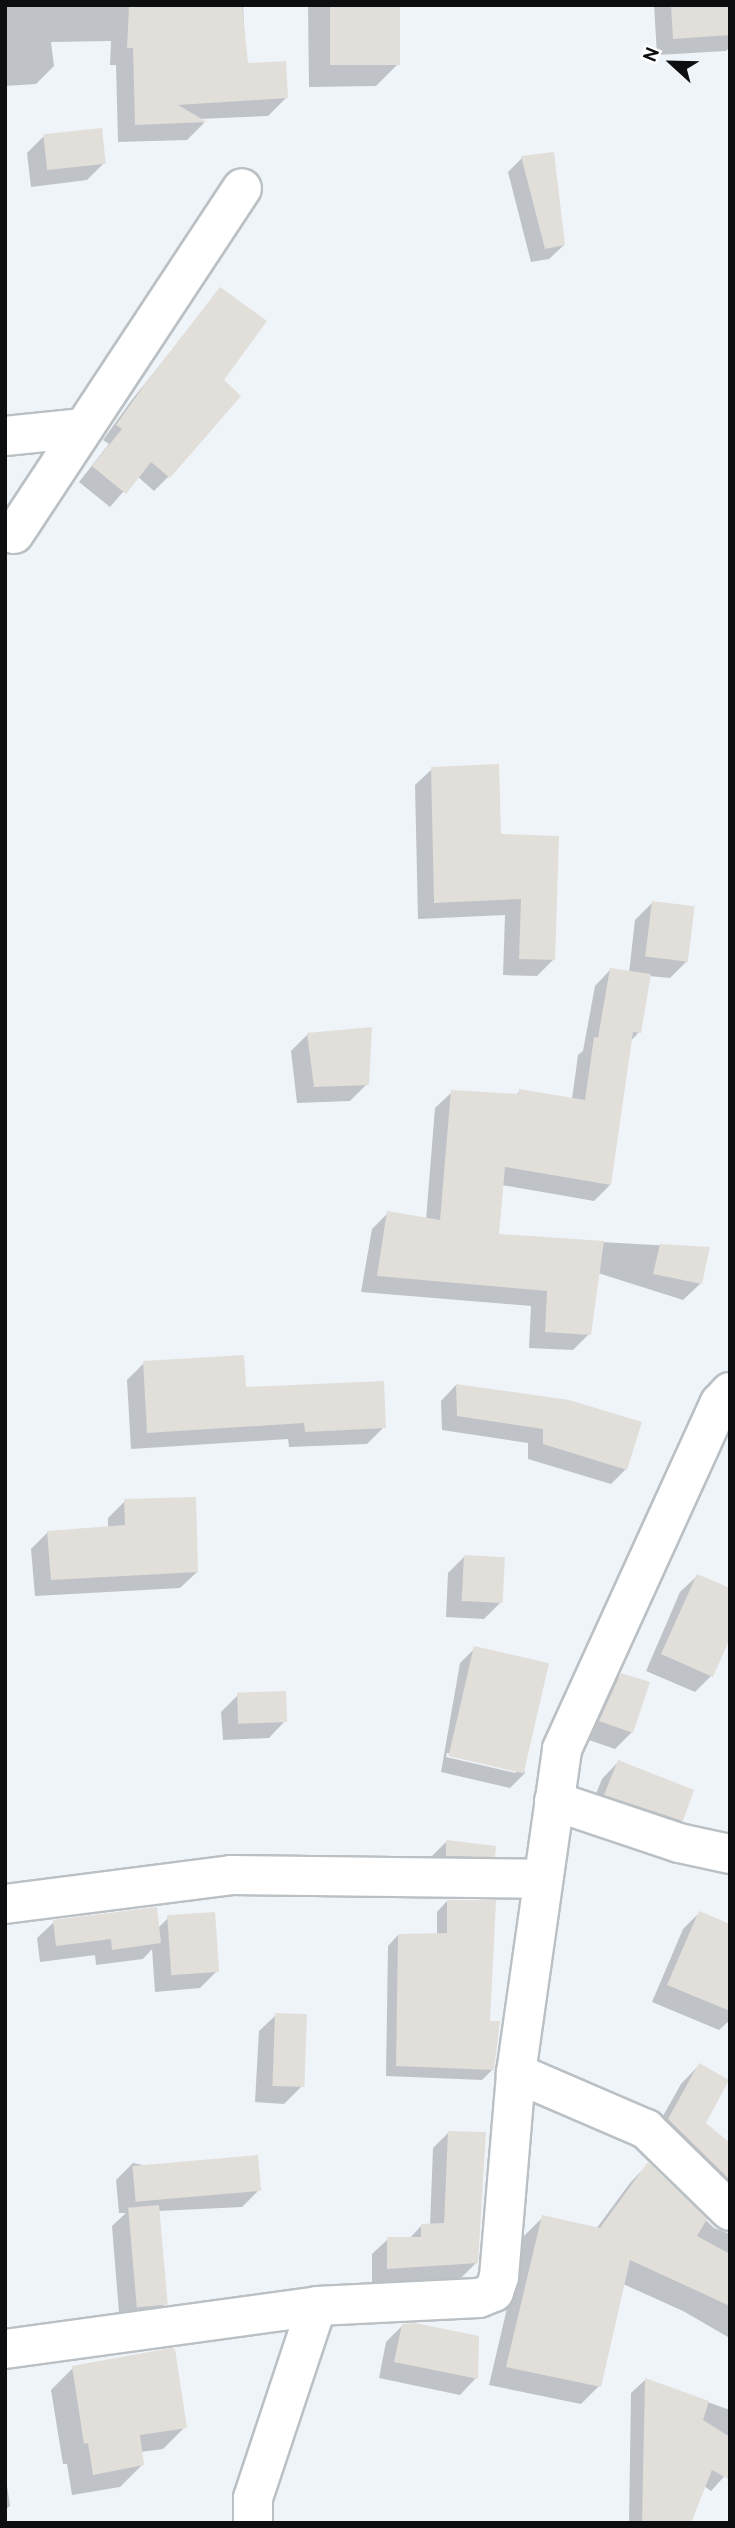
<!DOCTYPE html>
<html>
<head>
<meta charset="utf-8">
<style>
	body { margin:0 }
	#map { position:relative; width:735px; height:2528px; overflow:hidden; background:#eff4f9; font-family:Overpass,sans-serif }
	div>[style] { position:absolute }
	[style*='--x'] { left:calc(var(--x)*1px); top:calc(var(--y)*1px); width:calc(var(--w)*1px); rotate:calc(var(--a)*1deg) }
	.shadow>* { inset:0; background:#0003 }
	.building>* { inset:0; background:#e2ded9; transform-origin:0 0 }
	.roads { filter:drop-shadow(2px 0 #bac0c4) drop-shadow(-2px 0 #bac0c4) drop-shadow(0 2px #bac0c4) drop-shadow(0 -2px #bac0c4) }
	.minor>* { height:38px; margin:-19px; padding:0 19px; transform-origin:19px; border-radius:19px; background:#fff }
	span { translate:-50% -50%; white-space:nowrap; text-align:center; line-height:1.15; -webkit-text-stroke:6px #fff; paint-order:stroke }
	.frame { position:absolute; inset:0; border:7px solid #0d0e10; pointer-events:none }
	.north { position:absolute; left:637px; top:28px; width:70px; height:70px; -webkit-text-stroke:5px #fff; paint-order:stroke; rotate:292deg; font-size:19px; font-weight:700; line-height:28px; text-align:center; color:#0d0e10 }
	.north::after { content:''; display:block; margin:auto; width:24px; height:32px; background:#0d0e10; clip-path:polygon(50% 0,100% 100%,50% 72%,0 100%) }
</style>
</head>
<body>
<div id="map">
	<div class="shadow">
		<div style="clip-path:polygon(5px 5px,243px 5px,246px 65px,286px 98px,268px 116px,199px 119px,204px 123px,187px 140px,118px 142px,116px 65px,110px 65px,111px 41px,51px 42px,54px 66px,36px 84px,5px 86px)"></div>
		<div style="clip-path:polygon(308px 5px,398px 5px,400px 62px,376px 86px,309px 87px)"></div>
		<div style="clip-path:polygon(654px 5px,730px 5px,730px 47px,726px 51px,657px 55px)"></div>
		<div style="clip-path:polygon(43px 137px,104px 163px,87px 180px,31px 187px,27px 153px)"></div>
		<div style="clip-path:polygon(522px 158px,564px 245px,549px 259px,531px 262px,508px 172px)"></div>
		<div style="clip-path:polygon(220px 290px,222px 380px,169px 476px,154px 491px,137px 476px,110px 507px,79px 482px,109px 444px,103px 440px,131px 401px)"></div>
		<div style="clip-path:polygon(432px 769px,499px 836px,554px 959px,537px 976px,503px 975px,505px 915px,418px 919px,415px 785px)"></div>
		<div style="clip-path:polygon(652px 903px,687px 961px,670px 978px,649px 976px,639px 1032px,630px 1042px,610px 1185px,594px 1201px,502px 1185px,497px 1236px,708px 1248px,700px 1284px,683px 1300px,598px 1273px,589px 1334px,573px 1350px,529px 1348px,531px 1306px,361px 1292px,372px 1229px,388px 1213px,426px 1220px,435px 1108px,452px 1092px,516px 1095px,520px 1091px,572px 1099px,578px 1055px,583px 1051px,595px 986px,611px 969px,629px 973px,635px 920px)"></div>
		<div style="clip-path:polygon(308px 1034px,367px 1084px,350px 1101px,297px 1103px,291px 1051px)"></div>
		<div style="clip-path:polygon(144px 1363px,244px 1389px,384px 1427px,367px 1444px,289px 1447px,288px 1439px,131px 1449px,127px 1380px)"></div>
		<div style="clip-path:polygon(456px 1385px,626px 1469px,611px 1484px,528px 1459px,528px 1443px,442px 1430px,441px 1401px)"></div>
		<div style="clip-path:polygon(125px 1501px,197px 1572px,180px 1588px,35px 1596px,31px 1549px,48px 1532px,108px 1528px,108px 1518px)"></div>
		<div style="clip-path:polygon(465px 1556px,501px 1602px,484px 1619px,446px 1617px,448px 1573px)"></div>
		<div style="clip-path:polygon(697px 1576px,711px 1676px,695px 1692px,646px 1671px,680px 1592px)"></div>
		<div style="clip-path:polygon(evenodd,475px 1648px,525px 1773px,510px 1788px,441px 1772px,460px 1663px,475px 1648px,447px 1753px,516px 1770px,516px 1773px,446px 1757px,447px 1753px)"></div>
		<div style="clip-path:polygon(621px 1675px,632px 1732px,615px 1749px,583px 1738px,605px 1691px)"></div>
		<div style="clip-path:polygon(238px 1695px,285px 1721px,269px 1738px,223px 1740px,221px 1712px)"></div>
		<div style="clip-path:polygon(618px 1762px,682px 1820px,665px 1837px,589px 1811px,602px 1779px)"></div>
		<div style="clip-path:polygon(447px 1841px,493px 1856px,477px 1872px,430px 1872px,430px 1858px)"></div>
		<div style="clip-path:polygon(447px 1901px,493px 2069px,482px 2080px,386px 2076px,388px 1946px,398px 1935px,437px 1935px,437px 1912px)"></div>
		<div style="clip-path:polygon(699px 1913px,730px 1926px,730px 2020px,719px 2030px,652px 2002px,683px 1929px)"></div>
		<div style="clip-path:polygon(168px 1918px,217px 1971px,200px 1988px,155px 1992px,152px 1949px,143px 1959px,96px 1965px,95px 1955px,40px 1962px,37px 1938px,54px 1922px,158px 1928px)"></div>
		<div style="clip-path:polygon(276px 2015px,301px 2087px,284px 2104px,255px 2102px,259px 2031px)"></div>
		<div style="clip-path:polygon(699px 2065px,703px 2123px,730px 2145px,730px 2218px,650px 2139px,681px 2084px)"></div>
		<div style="clip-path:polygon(448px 2133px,477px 2262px,461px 2278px,372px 2284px,372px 2254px,388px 2239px,409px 2239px,421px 2226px,430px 2226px,433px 2148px)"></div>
		<div style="clip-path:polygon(133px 2163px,259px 2190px,242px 2207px,158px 2211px,165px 2304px,149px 2321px,120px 2325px,112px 2226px,126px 2213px,119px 2213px,116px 2180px)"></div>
		<div style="clip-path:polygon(648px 2164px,714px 2228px,730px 2234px,730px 2335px,728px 2337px,683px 2311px,623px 2284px,599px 2386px,581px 2404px,489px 2385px,524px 2236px,543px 2217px,596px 2229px,630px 2183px)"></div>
		<div style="clip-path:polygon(403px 2325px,476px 2378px,460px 2395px,379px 2378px,386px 2342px)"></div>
		<div style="clip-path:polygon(73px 2368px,185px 2427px,163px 2449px,140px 2452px,142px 2465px,120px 2487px,72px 2495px,67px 2464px,63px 2464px,51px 2390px)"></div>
		<div style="clip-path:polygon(645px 2380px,730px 2410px,730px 2470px,711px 2491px,704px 2486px,685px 2523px,629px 2523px,631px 2393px)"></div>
		<div style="clip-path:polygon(5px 2472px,10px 2506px,5px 2510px)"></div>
	</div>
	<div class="building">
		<div style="clip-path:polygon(129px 5px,242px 5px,248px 63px,286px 61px,288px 98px,178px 105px,207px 122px,135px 125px,133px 48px,127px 48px)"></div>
		<div style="left:330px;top:5px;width:70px;height:60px"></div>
		<div style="clip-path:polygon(671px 5px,730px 5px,730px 35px,673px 39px)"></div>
		<div style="left:102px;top:128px;width:36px;height:59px;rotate:84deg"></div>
		<div style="clip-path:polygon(554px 152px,565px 245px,545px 249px,521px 156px)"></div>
		<div style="clip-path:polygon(220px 287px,267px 321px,224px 380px,241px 396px,170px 478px,151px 462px,126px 494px,92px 466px,122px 429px,116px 425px,145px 384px)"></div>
		<div style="clip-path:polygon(499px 764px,501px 834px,559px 836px,555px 960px,519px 959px,521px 899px,434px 903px,431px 767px)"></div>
		<div style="left:652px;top:901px;width:43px;height:56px;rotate:7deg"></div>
		<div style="clip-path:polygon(610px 968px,651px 974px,641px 1033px,633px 1032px,611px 1185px,505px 1167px,499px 1234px,604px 1241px,591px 1335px,545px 1332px,547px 1291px,377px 1276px,387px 1211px,440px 1220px,451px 1090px,519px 1094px,519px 1089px,585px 1100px,594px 1037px,598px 1038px)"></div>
		<div style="clip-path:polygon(372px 1027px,369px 1085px,314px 1087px,307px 1033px)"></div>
		<div style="clip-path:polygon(660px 1244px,710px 1247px,702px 1284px,653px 1274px)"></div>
		<div style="clip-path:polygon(244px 1355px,246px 1387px,384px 1381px,386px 1428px,305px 1432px,304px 1423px,147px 1433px,143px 1361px)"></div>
		<div style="clip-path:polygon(456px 1384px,569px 1400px,642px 1422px,627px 1470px,543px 1444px,543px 1429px,457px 1416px)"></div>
		<div style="clip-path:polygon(196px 1497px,198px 1572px,51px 1580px,47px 1531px,125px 1525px,124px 1499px)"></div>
		<div style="left:464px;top:1555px;width:41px;height:46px;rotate:3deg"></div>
		<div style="clip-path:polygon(697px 1574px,730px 1588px,730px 1638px,713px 1677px,661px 1654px)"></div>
		<div style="left:474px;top:1646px;width:77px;height:113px;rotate:13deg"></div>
		<div style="clip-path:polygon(621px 1673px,650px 1682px,633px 1733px,599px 1721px)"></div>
		<div style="left:286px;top:1691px;width:31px;height:49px;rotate:88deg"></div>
		<div style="clip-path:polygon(618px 1760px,694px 1790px,683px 1821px,604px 1795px)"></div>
		<div style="clip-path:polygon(446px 1840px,496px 1846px,495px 1857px,446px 1856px)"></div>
		<div style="clip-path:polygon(447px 1900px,496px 1900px,490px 2021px,500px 2021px,494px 2070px,396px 2066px,398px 1934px,447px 1933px)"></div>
		<div style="clip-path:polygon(157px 1907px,161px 1943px,112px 1950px,111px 1939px,56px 1946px,53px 1920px)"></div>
		<div style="clip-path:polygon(699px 1911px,730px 1924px,730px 2011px,667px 1985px)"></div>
		<div style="left:215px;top:1912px;width:60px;height:48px;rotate:86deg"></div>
		<div style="left:275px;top:2013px;width:32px;height:73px;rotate:2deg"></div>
		<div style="clip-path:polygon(699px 2063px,729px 2080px,706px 2123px,730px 2143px,729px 2179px,668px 2119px)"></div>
		<div style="clip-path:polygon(448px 2131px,486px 2132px,478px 2263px,387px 2269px,387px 2237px,421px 2237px,421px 2224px,444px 2223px)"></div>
		<div style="left:258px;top:2155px;width:36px;height:126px;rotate:85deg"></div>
		<div style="clip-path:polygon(648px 2162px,707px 2219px,697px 2236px,730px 2254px,730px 2306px,630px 2260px,601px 2387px,506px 2367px,542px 2215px,600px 2228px)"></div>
		<div style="left:159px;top:2205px;width:100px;height:31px;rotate:85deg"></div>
		<div style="clip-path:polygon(415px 2323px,479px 2336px,478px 2379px,394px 2362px,402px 2324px)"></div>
		<div style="clip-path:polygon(171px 2348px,175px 2349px,187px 2428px,140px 2435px,144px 2465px,93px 2475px,88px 2443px,84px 2444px,72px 2366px)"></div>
		<div style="clip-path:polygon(645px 2378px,709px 2401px,703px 2420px,730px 2437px,730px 2480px,712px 2470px,691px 2523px,642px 2523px)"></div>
	</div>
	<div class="roads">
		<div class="minor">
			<div style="--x:5;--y:436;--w:79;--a:-5.8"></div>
			<div style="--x:14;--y:534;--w:414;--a:-56.6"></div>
			<div style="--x:554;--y:1801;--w:132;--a:18.6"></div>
			<div style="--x:679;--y:1843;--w:52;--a:12.2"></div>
			<div style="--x:5;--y:1904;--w:228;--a:-7.3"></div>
			<div style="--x:231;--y:1875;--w:312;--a:0.7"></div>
			<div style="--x:516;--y:2073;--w:142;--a:23.3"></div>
			<div style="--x:646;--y:2129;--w:117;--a:44.3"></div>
			<div style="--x:5;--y:2349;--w:315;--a:-7.8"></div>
			<div style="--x:317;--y:2306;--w:162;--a:-2.8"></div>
			<div style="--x:479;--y:2298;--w:16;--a:-22"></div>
			<div style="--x:494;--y:2292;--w:16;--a:-72"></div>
			<div style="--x:499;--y:2277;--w:205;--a:-85.2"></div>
			<div style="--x:516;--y:2073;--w:327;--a:-81.9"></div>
			<div style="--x:562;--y:1749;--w:380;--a:-65.5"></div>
			<div style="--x:720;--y:1403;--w:15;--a:-48"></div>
			<div style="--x:253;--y:2523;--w:25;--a:-90"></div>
			<div style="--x:253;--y:2498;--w:202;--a:-71.6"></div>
		</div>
	</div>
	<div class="frame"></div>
	<div class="north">N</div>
</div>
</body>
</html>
